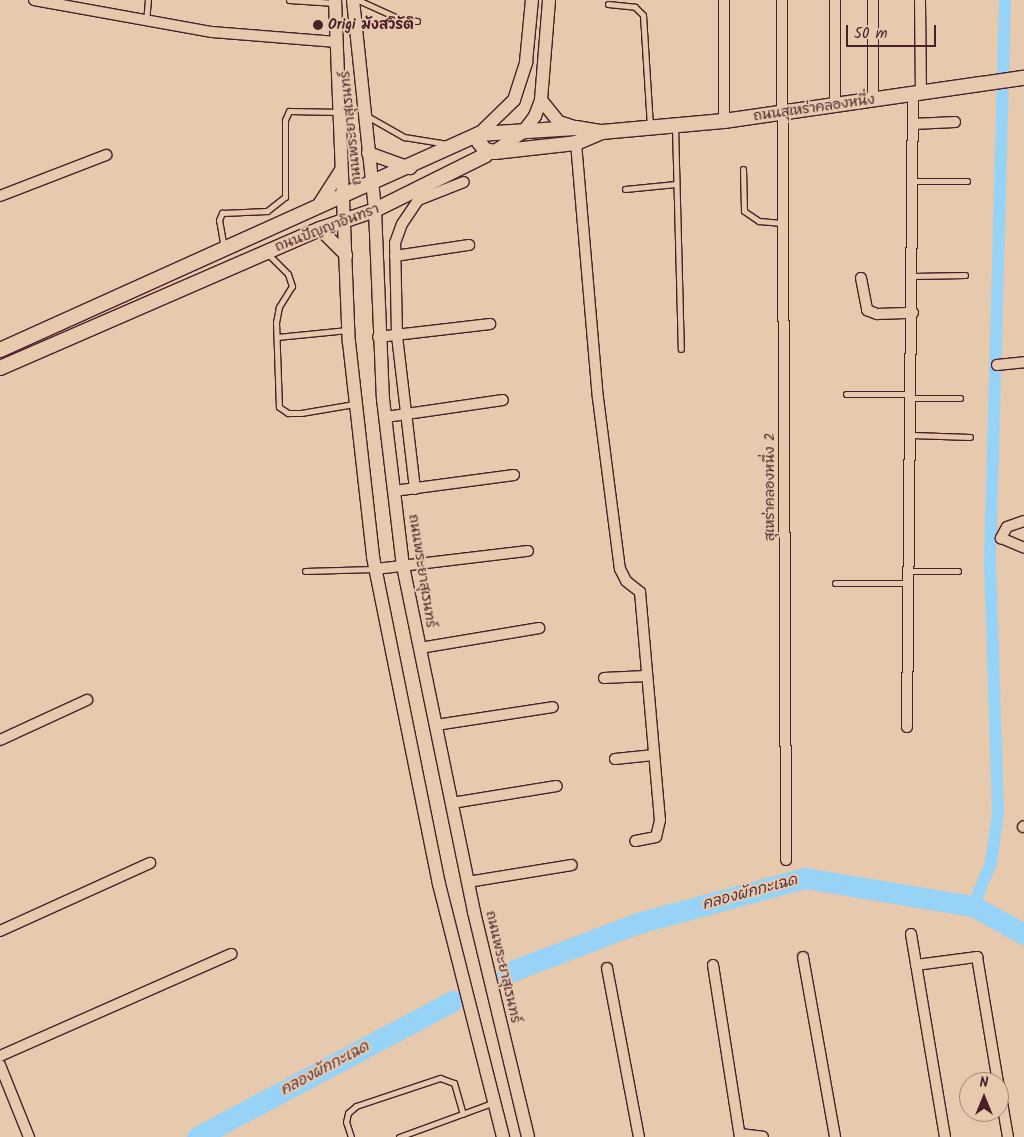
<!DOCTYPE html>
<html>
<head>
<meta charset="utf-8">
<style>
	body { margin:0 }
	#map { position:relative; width:1024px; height:1137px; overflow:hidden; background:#e7c9ad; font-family:Kalam,"Playpen Sans Thai",sans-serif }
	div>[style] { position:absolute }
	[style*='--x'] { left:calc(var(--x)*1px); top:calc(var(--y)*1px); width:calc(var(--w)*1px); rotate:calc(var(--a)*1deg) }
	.canal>* { height:12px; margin:-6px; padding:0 6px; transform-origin:6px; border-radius:6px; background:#97d3f7 }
	.river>* { height:21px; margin:-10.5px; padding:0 10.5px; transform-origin:10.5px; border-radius:10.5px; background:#97d3f7 }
	.roads { filter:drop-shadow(1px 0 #4a1f2b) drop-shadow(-1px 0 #4a1f2b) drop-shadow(0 1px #4a1f2b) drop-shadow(0 -1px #4a1f2b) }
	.service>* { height:5px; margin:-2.5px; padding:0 2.5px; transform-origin:2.5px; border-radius:2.5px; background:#e7c9ad }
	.minor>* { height:10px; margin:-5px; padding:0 5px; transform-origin:5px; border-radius:5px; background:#e7c9ad }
	.tertiary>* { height:12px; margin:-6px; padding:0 6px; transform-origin:6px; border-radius:6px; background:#e7c9ad }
	.secondary>* { height:14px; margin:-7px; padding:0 7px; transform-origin:7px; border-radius:7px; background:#e7c9ad }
	.dots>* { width:14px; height:14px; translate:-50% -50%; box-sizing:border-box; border:2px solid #e7c9ad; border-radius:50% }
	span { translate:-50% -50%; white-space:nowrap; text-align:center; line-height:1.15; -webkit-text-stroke:4px #e7c9ad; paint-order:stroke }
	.poi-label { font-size:14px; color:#4a1f2b; font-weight:700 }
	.left { translate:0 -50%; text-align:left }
	.street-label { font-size:14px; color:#4a1f2b }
	.water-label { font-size:15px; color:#52313f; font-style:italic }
	.north { position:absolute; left:959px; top:1072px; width:50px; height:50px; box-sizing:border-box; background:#e7c9ad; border:1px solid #a88579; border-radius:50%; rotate:0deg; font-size:14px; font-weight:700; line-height:20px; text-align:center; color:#4a1f2b }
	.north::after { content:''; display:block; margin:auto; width:18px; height:22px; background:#4a1f2b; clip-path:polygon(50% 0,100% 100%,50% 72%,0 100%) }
	.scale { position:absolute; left:846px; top:25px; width:90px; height:22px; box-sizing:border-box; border:2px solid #4a1f2b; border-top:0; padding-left:6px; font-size:15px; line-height:18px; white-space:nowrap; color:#4a1f2b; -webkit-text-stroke:4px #e7c9ad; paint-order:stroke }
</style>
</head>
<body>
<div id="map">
	<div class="canal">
		<div style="--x:973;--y:906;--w:47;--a:-67.3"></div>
		<div style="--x:991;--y:863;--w:50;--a:-82"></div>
		<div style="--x:998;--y:813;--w:250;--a:-91.8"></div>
		<div style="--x:990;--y:563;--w:563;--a:-88.47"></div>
	</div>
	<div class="river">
		<div style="--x:507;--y:973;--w:140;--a:-20.9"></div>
		<div style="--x:638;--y:923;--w:173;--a:-15.1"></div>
		<div style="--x:805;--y:878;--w:170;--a:9.5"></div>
		<div style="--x:973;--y:906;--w:58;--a:28.8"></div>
		<div style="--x:197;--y:1137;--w:290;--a:-28"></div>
	</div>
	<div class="roads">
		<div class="service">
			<div style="--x:289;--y:0;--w:46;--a:3.7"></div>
			<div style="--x:358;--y:0;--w:46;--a:24.3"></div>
			<div style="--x:400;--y:19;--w:17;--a:7"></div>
			<div style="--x:608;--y:4;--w:27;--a:6"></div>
			<div style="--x:635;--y:7;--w:11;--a:45"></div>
			<div style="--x:643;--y:15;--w:112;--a:86.4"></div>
			<div style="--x:146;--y:22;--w:22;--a:-85"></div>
			<div style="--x:367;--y:116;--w:43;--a:29.6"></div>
			<div style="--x:404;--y:137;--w:44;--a:9.2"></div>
			<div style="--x:675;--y:126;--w:223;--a:88.5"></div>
			<div style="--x:743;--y:169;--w:42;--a:88.6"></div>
			<div style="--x:744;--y:211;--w:18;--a:34"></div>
			<div style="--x:759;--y:221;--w:23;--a:5"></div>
			<div style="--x:913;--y:181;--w:54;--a:0"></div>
			<div style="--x:625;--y:189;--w:51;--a:-5.6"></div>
			<div style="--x:224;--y:248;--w:28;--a:-100"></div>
			<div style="--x:219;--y:220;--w:8;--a:-67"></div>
			<div style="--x:222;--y:213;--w:45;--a:-2.5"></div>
			<div style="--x:267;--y:211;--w:23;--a:-38"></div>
			<div style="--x:285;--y:197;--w:77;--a:-90"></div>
			<div style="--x:285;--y:120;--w:10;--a:-66"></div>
			<div style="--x:289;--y:111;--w:51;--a:1.1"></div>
			<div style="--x:268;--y:254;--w:28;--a:45"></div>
			<div style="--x:288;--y:274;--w:13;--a:72"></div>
			<div style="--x:292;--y:286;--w:25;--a:122"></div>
			<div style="--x:279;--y:307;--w:15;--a:101"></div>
			<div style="--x:276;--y:322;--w:85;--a:88"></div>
			<div style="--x:279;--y:407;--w:11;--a:34"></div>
			<div style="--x:288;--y:413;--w:13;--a:0"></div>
			<div style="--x:301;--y:413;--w:54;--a:-9.6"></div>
			<div style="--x:913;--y:276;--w:52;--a:-1.1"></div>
			<div style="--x:277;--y:337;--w:71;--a:-5.6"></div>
			<div style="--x:846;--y:394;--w:64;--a:0"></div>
			<div style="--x:912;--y:398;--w:48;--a:0"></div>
			<div style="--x:912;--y:435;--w:58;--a:2"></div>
			<div style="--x:305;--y:571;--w:69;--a:-1.7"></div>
			<div style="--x:909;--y:571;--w:49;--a:0"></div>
			<div style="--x:835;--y:583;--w:74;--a:0"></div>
			<div style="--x:351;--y:1137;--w:16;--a:-108"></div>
			<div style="--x:346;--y:1122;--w:9;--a:-77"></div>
			<div style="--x:348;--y:1113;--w:11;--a:-41"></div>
			<div style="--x:356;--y:1106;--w:89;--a:-18.4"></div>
			<div style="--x:440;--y:1078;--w:15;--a:20"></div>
			<div style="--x:454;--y:1083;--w:32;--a:74"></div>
			<div style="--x:399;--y:1137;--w:99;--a:-20.1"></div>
		</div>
		<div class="minor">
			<div style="--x:34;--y:0;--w:181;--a:10.2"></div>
			<div style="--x:212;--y:32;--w:125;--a:4.6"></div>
			<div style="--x:782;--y:0;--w:860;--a:89.73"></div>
			<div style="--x:873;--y:0;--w:100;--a:90"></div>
			<div style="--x:920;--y:0;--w:93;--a:89.4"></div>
			<div style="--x:835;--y:105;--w:105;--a:-90"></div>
			<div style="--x:724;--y:121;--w:121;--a:-90"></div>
			<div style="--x:913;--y:124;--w:42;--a:-2.7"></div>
			<div style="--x:576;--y:143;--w:256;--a:85.1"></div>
			<div style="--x:598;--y:398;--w:172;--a:82.7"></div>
			<div style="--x:620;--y:569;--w:13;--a:63"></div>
			<div style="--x:626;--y:581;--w:18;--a:38"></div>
			<div style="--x:640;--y:592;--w:229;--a:85"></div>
			<div style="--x:660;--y:820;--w:17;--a:103"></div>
			<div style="--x:656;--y:837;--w:21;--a:169"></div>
			<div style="--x:0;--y:196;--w:114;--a:-21.1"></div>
			<div style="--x:395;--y:256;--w:75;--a:-8.5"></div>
			<div style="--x:861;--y:278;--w:33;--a:79"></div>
			<div style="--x:867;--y:310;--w:11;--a:22"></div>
			<div style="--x:877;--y:314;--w:36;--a:-2"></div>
			<div style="--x:378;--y:337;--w:113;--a:-6.6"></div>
			<div style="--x:997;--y:365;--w:27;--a:-6"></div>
			<div style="--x:386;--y:417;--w:118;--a:-8.3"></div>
			<div style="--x:415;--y:489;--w:155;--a:-96.7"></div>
			<div style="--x:397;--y:335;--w:92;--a:-91.2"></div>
			<div style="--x:395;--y:243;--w:20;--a:-70"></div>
			<div style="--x:402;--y:224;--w:29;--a:-56"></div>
			<div style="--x:418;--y:200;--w:49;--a:-21.4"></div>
			<div style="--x:394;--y:491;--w:121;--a:-7.6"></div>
			<div style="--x:1024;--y:521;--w:18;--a:161"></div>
			<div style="--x:1007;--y:527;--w:13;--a:119"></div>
			<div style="--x:1001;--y:538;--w:25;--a:23"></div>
			<div style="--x:376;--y:569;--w:153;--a:-6.8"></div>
			<div style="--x:420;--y:648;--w:121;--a:-9.5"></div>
			<div style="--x:604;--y:678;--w:42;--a:-2.7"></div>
			<div style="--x:436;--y:725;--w:118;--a:-8.7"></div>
			<div style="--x:907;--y:727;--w:633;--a:-89.46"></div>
			<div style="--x:0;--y:740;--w:96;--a:-24.7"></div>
			<div style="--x:615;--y:759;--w:39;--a:-6"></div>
			<div style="--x:452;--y:803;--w:106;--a:-9.2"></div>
			<div style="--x:1023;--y:827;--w:1;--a:-45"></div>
			<div style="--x:468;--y:882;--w:105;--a:-9.3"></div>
			<div style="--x:0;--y:931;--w:165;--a:-24.4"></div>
			<div style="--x:911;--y:934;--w:206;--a:80.5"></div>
			<div style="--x:803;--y:957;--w:183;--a:79.9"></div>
			<div style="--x:713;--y:965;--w:174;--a:81.1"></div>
			<div style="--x:916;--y:965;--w:62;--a:-7.5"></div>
			<div style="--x:977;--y:957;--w:127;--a:80.5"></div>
			<div style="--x:607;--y:968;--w:172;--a:79.3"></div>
			<div style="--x:0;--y:1056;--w:253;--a:-23.8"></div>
			<div style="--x:0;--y:1065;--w:78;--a:68.1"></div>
			<div style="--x:999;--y:1085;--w:53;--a:80.2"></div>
			<div style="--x:740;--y:1134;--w:23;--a:7"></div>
		</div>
		<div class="tertiary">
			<div style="--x:335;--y:0;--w:342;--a:87.7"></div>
			<div style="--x:349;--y:342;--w:216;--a:83.6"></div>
			<div style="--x:373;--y:557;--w:334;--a:78.6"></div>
			<div style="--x:439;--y:884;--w:261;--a:75.8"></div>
			<div style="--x:353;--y:0;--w:211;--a:84"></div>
			<div style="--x:375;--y:210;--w:189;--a:87.6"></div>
			<div style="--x:383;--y:399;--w:168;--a:83.2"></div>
			<div style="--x:403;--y:566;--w:353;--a:78.4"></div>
			<div style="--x:474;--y:912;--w:231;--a:76.5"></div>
			<div style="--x:541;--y:100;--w:28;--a:51"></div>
			<div style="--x:559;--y:122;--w:16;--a:18"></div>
			<div style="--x:479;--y:134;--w:49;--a:-44.2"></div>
			<div style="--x:514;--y:100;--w:40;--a:-72"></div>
			<div style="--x:526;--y:62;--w:62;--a:-84.5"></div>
			<div style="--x:368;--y:153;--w:45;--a:19.7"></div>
			<div style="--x:492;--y:153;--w:37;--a:-34"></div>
			<div style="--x:523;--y:132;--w:20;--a:-53"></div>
			<div style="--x:535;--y:116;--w:17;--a:-69"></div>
			<div style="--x:541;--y:100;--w:100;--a:-85.4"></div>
			<div style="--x:318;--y:206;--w:43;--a:-57.4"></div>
			<div style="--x:320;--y:229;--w:37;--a:45"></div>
		</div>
		<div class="secondary">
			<div style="--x:479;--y:134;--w:8;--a:90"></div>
			<div style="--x:479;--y:142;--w:10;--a:53"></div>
			<div style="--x:485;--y:150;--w:10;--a:11"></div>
			<div style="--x:495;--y:152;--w:81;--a:-6.3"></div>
			<div style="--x:576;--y:143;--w:28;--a:-23"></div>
			<div style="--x:602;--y:132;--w:122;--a:-5.2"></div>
			<div style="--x:724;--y:121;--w:303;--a:-8.2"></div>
			<div style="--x:0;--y:350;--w:525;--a:-24.27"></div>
			<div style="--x:479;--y:134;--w:97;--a:-3.5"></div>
			<div style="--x:576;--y:128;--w:26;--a:9"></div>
			<div style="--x:0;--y:368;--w:349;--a:-23.5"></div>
			<div style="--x:320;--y:229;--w:58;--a:-19.1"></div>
			<div style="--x:375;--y:210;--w:124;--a:-26.4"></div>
		</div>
	</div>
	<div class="dots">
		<div style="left:318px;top:25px;background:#4a1f2b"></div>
	</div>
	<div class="poi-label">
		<span class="left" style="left:328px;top:25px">Origi มังสวิรัติ</span>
	</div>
	<div class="street-label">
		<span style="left:814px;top:108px;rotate:-8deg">ถนนสุเหร่าคลองหนึ่ง</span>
		<span style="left:351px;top:128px;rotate:-96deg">ถนนพระยาสุเรนทร์</span>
		<span style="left:327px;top:228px;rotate:-21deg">ถนนปัญญาอินทรา</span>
		<span style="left:770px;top:487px;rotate:-90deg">สุเหร่าคลองหนึ่ง 2</span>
		<span style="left:422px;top:571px;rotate:81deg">ถนนพระยาสุเรนทร์</span>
		<span style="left:503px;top:967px;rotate:77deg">ถนนพระยาสุเรนทร์</span>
	</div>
	<div class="water-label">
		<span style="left:750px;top:893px;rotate:-15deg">คลองผักกะเฉด</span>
		<span style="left:325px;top:1069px;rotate:-28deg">คลองผักกะเฉด</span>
	</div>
	<div class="north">N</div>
	<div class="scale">50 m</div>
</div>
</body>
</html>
